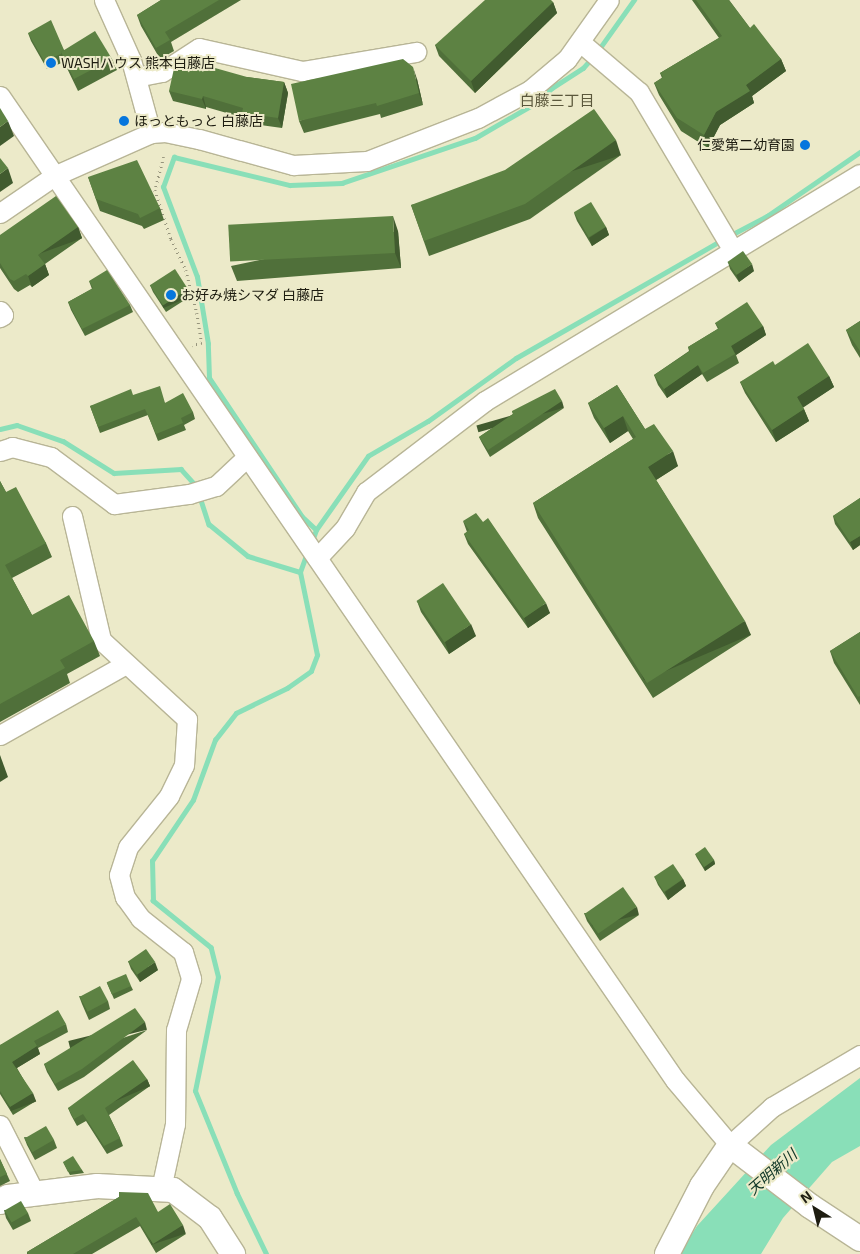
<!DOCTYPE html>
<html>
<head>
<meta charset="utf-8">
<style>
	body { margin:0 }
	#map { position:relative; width:860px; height:1254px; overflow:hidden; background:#eceac9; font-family:"Exo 2","Noto Sans JP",sans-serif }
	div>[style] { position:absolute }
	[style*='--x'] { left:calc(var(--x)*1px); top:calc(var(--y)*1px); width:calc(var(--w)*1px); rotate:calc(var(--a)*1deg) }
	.water>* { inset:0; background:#89dfb8 }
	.stream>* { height:4.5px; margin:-2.25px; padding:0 2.25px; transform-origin:2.25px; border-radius:2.25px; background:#89dfb8 }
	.path>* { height:2.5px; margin-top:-1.25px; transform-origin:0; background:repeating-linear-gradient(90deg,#96947c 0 1px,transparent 0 5px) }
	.roads { filter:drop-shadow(1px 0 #b8b596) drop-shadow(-1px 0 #b8b596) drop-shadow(0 1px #b8b596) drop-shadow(0 -1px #b8b596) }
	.minor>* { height:19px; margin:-9.5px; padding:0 9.5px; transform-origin:9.5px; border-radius:9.5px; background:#fff }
	.major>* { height:24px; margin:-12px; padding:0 12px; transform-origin:12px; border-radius:12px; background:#fff }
	.wall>* { inset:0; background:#50703a }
	.shaded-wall>* { inset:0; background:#415b2f; transform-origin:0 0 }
	.building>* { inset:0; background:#5d8243; transform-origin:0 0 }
	.dots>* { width:14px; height:14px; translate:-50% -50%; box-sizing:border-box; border:2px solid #eceac9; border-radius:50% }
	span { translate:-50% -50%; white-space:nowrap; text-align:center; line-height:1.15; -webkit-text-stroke:4px #eceac9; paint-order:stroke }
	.poi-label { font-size:14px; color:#1e1d11 }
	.left { translate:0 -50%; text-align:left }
	.right { translate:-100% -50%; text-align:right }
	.neighbourhood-label { font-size:15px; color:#5b583c }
	.water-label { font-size:15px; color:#0c3324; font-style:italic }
	.north { position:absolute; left:790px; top:1184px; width:50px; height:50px; -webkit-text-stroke:4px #eceac9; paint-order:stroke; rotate:324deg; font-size:14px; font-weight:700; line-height:20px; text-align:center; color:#1e1d11 }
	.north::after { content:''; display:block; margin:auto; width:18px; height:22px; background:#1e1d11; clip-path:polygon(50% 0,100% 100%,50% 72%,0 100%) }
</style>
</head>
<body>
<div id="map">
	<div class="water">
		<div style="clip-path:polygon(860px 1078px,860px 1146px,832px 1162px,783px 1218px,761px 1254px,679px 1254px,697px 1226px,771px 1145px)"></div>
	</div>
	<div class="stream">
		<div style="--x:597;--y:52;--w:64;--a:-54.6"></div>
		<div style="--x:729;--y:236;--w:43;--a:-27.8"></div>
		<div style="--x:767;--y:216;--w:113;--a:-34.5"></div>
		<div style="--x:0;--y:429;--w:17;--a:-13"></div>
		<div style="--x:17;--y:425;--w:49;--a:19.2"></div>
		<div style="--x:63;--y:441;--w:60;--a:32.1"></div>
		<div style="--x:114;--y:473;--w:67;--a:-3.4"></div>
		<div style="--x:181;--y:469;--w:24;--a:48"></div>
		<div style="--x:199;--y:494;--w:32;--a:72"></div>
		<div style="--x:209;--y:524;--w:50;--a:39.4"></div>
		<div style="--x:248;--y:556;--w:54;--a:17.1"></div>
		<div style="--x:316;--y:530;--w:19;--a:-137"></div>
		<div style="--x:302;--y:517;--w:167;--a:-123.8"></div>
		<div style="--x:209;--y:378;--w:34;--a:-92"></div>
		<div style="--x:208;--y:344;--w:68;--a:-99.3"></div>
		<div style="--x:197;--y:277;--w:96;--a:-110.7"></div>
		<div style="--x:163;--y:187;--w:32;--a:-70"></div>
		<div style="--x:174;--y:157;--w:119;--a:13.6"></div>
		<div style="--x:290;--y:185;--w:52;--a:-2.2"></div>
		<div style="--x:342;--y:183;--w:140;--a:-18.7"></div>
		<div style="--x:475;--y:138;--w:68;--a:-30"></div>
		<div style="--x:534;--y:104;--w:24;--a:-42"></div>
		<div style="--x:552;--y:88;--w:37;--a:-33"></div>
		<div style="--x:583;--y:68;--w:13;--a:-48"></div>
		<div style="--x:312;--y:541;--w:12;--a:-70"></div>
		<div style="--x:316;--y:530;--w:90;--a:-54.9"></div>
		<div style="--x:368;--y:456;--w:69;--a:-30.3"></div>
		<div style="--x:428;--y:421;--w:108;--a:-35.6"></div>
		<div style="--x:516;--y:358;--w:237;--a:-29.8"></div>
		<div style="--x:266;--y:1254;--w:67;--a:-115.8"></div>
		<div style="--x:237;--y:1194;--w:111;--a:-112.2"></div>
		<div style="--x:195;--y:1091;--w:116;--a:-78.6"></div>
		<div style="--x:218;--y:977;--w:30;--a:-104"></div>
		<div style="--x:211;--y:948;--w:75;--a:-141"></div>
		<div style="--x:153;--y:901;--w:40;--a:-91.4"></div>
		<div style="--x:152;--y:861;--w:73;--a:-56.1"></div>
		<div style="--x:193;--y:800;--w:64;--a:-69.9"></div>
		<div style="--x:215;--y:740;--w:34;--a:-52"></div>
		<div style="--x:236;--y:713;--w:57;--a:-26.1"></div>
		<div style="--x:287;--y:688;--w:29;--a:-35"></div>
		<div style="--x:311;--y:671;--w:17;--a:-69"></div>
		<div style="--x:317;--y:655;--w:85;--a:-101.6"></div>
		<div style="--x:300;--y:572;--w:20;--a:-70"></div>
	</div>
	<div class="path">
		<div style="--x:164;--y:157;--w:34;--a:105"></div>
		<div style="--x:155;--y:190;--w:52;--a:71.9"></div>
		<div style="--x:171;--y:239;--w:34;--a:64"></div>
		<div style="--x:186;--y:270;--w:44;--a:75.7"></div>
		<div style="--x:197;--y:313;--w:30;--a:81"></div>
		<div style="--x:202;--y:343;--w:10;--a:163"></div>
	</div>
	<div class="roads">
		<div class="minor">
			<div style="--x:104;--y:0;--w:66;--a:65.8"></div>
			<div style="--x:131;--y:60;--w:76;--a:74.7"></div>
			<div style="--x:580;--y:42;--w:77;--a:40.3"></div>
			<div style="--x:639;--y:92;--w:184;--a:59.3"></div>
			<div style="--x:136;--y:77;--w:26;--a:-11"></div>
			<div style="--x:162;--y:72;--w:44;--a:-33"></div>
			<div style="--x:199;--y:48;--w:106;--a:12.6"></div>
			<div style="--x:302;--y:71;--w:116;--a:-9.5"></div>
			<div style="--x:0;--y:96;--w:1193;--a:55.55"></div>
			<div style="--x:675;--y:1080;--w:85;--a:49.8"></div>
			<div style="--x:730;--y:1145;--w:57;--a:-42.1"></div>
			<div style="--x:772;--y:1107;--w:102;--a:-30.6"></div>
			<div style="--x:0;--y:213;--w:65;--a:-34.4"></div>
			<div style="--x:54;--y:176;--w:106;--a:-23.9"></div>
			<div style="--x:151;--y:133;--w:14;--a:-4"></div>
			<div style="--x:165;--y:132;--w:35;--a:12"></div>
			<div style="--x:199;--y:139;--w:98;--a:15.5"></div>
			<div style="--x:293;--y:165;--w:74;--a:-3.1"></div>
			<div style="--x:367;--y:161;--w:119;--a:-21.2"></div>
			<div style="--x:478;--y:118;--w:59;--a:-28.3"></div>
			<div style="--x:530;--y:90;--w:48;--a:-40"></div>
			<div style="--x:567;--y:59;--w:72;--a:-54.6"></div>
			<div style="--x:0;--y:311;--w:5;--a:53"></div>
			<div style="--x:3;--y:315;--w:4;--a:146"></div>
			<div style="--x:0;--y:451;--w:13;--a:-18"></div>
			<div style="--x:12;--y:447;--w:40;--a:14.4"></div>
			<div style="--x:51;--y:457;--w:79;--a:36.7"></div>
			<div style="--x:114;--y:504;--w:76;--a:-7.6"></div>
			<div style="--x:189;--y:494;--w:28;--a:-17"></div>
			<div style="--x:216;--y:486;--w:42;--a:-43.1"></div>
			<div style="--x:72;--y:516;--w:127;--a:76.8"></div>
			<div style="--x:101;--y:640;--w:117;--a:42.6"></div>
			<div style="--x:187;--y:719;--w:46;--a:93.7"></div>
			<div style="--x:184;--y:765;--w:34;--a:116"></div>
			<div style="--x:169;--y:796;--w:65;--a:128.8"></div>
			<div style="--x:128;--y:847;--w:29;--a:108"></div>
			<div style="--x:119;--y:875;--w:23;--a:75"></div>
			<div style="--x:125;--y:897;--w:26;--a:54"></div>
			<div style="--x:140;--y:918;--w:55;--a:38.3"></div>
			<div style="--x:183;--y:952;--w:28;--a:73"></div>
			<div style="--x:191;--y:979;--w:53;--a:106.4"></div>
			<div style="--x:176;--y:1030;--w:94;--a:90.6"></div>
			<div style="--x:175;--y:1124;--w:66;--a:102.2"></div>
			<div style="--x:317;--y:558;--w:41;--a:-47"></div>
			<div style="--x:345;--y:528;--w:42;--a:-59.7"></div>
			<div style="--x:366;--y:492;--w:150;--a:-37.4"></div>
			<div style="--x:485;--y:401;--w:438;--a:-31.2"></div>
			<div style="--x:0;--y:735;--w:145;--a:-29.4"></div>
			<div style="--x:0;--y:1125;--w:77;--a:63.1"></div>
		</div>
		<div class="major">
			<div style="--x:0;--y:1202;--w:9;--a:-32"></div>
			<div style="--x:8;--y:1197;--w:90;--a:-7"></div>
			<div style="--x:97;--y:1186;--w:76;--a:3"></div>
			<div style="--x:173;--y:1190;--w:46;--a:37.1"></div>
			<div style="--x:210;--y:1218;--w:43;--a:57.4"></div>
			<div style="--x:667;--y:1254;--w:76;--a:-62.8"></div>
			<div style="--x:702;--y:1186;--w:50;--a:-55.7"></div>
			<div style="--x:730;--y:1145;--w:101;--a:37.3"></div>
			<div style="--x:810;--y:1206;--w:60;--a:33.4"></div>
		</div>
	</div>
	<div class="wall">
		<div style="clip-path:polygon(161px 0,241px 0,171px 42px,174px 51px,160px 59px,141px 26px,137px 15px)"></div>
		<div style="clip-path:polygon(692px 0,729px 0,750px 28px,781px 59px,786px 71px,752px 96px,754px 103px,720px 125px,708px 148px,681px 131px,659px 95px,654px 83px,662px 78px,660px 73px,719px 38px)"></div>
		<div style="clip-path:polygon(553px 2px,557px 13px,475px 93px,439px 56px,435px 45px)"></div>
		<div style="clip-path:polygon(28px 33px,64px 50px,112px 59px,117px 70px,78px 91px,64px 62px,47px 69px,31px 41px)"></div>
		<div style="clip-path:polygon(247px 77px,284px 82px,288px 93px,282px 128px,246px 123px,244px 118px,206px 107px,206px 109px,173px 101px,169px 91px)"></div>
		<div style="clip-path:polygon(417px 79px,423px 105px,381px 118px,380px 114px,304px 133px,299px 121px)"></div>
		<div style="clip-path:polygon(621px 155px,530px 219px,429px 256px,411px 205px)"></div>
		<div style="clip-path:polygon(88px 177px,160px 208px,164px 220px,144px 229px,142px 226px,100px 211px)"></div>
		<div style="clip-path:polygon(574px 213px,606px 227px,609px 235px,592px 246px,577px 221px)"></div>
		<div style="clip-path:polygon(78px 227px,82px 238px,45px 264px,49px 275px,32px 287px,30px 285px,18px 292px,14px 289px,0 268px,0 235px)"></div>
		<div style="clip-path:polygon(398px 231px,401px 268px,237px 281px,231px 266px)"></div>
		<div style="clip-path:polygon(728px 262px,754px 271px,739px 282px,730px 269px)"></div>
		<div style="clip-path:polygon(89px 281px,130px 305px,133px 312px,85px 336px,71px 310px,68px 302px,92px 289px)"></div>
		<div style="clip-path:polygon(150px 285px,188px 289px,191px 296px,166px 312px,153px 292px)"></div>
		<div style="clip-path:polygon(860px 321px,860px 358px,852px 345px,846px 330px)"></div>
		<div style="clip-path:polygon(715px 323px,763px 326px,766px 335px,736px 355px,739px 363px,707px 382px,702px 374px,667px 398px,658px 385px,654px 375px,689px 351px,688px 347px,718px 329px)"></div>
		<div style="clip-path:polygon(775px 365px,829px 376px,834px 387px,803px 407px,809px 421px,776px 442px,745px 393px,740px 382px)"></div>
		<div style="clip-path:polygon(617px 385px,645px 429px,678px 466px,656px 480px,751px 635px,653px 698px,538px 518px,533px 503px,633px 439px,628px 431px,610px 443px,594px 418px,588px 403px)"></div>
		<div style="clip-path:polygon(133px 395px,166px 403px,193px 412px,195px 419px,184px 425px,186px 430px,158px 441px,148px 415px,100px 433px,90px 406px)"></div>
		<div style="clip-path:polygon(564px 408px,490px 457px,482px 443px,479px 437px,513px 414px,512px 411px)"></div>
		<div style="clip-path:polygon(0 481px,6px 492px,46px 543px,52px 557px,12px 578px,32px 615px,94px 641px,100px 656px,67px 674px,70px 683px,0 722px)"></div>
		<div style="clip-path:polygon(860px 498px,860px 545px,853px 550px,835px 524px,833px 516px)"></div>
		<div style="clip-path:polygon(463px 521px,550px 613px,528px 628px,468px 544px,464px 534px,467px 532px)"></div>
		<div style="clip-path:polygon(417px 601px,476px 636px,449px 654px,421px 612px)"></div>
		<div style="clip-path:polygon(860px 632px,860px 705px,834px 663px,830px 651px)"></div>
		<div style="clip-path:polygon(695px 854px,714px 860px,715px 864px,705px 871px,697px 858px)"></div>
		<div style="clip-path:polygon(655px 878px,683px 879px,686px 886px,668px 900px,658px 885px)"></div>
		<div style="clip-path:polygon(584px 913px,639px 915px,600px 941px,587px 921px)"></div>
		<div style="clip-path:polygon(128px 961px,158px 970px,140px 982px,131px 969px)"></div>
		<div style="clip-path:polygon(107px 983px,131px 986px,133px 990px,114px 999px)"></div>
		<div style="clip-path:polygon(79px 996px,108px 1001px,110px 1009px,89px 1020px,82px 1004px)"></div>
		<div style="clip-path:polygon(66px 1024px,68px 1032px,38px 1048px,40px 1054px,17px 1068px,36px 1101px,13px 1115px,0 1094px,0 1045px)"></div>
		<div style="clip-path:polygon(147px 1030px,84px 1077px,58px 1091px,47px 1072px,44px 1064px)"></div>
		<div style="clip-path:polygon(147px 1079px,150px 1086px,109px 1115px,120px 1138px,123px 1146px,107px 1154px,86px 1121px,77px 1126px,71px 1115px,68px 1108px)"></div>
		<div style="clip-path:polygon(24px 1137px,54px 1140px,57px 1148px,35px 1160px,27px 1145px)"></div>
		<div style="clip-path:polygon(0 1159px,10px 1181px,0 1186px)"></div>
		<div style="clip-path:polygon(63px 1162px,82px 1170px,84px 1173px,70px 1175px)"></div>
		<div style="clip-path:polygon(119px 1197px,158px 1212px,186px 1234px,156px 1253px,140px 1226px,92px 1254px,27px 1254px,27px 1252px)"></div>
		<div style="clip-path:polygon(4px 1210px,28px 1213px,31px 1221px,13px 1230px,6px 1218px)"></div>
	</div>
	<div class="shaded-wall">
		<div style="clip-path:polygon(553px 2px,557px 13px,475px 93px,471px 81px)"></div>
		<div style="clip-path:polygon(781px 59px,786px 71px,752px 96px,754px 103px,720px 125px,708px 148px,704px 135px,716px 112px,746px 85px)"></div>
		<div style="clip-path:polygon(413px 67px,417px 79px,423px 105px,419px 93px)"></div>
		<div style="clip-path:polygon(284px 82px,288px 93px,282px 128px,278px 118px)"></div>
		<div style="clip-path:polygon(203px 96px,206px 107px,206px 109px,202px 99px)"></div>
		<div style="clip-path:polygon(8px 121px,14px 136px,0 146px,0 127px)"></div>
		<div style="left:616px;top:140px;width:16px;height:111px;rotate:72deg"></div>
		<div style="clip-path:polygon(8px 168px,13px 183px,0 192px,0 174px)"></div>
		<div style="clip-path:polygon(393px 216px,398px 231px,401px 268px,395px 253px)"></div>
		<div style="left:78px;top:227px;width:12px;height:49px;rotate:70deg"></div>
		<div style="clip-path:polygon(606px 227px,609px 235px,592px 246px,589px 238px)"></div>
		<div style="clip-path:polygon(45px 264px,49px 275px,32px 287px,28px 276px)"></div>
		<div style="clip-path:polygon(752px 264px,754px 271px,739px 282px,736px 274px)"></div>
		<div style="left:188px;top:289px;width:8px;height:30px;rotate:67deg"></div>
		<div style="clip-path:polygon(763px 326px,766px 335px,736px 355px,731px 346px)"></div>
		<div style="clip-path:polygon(698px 365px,702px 374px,667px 398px,664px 389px)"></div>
		<div style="clip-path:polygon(829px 376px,834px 387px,801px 409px,797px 397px)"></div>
		<div style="left:562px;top:401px;width:7px;height:89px;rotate:74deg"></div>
		<div style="clip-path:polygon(804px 409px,809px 421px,776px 442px,772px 430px)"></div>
		<div style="clip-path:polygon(623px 416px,628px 431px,610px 443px,604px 428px)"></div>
		<div style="clip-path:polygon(673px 451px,678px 466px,653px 482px,648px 467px)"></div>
		<div style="clip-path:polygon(860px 536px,860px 545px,853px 550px,850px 542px)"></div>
		<div style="clip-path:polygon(546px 603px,550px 613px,528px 628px,524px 618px)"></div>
		<div style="left:745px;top:621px;width:15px;height:116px;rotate:67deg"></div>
		<div style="clip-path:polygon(471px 624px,476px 636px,449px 654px,445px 642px)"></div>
		<div style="clip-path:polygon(0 755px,8px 777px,0 782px)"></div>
		<div style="clip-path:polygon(714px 860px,715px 864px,705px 871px,704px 867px)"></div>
		<div style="clip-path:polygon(683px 879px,686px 886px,668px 900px,665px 892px)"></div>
		<div style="left:637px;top:907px;width:8px;height:48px;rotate:76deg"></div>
		<div style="clip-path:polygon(155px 962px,158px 970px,140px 982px,137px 974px)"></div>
		<div style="left:145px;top:1022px;width:8px;height:79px;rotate:76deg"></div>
		<div style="clip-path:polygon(37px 1046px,40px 1054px,15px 1069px,12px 1062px)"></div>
		<div style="left:147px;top:1079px;width:8px;height:51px;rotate:67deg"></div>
		<div style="left:33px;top:1093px;width:9px;height:27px;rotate:69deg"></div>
		<div style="left:183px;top:1225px;width:9px;height:36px;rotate:72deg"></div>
	</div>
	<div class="building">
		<div style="clip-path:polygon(161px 0,219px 0,165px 32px,170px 40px,156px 48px,137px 15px)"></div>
		<div style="clip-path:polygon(485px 0,551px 0,553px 2px,471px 81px,435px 45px)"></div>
		<div style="clip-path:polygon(696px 0,729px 0,750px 28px,754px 24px,781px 59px,746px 85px,750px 91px,716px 112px,704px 135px,677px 118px,654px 83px,663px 77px,660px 73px,722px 36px)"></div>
		<div style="clip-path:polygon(51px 20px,64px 50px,61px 52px,61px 54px,44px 61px,28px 33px)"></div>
		<div style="clip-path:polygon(95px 31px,112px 59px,74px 79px,61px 52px)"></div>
		<div style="clip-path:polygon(183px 59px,247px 77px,284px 82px,278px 118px,242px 113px,243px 108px,203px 96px,202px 99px,169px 91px,175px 64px)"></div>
		<div style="clip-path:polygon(403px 59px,413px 67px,419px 93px,377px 106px,376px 103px,299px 121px,291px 84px)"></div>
		<div style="clip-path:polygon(0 108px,8px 121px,0 127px)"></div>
		<div style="clip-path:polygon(594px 109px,616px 140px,525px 204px,424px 241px,411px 205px,505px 170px)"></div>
		<div style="clip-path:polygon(0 158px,8px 168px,0 174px)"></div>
		<div style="clip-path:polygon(137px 160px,160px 208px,140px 218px,138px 214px,96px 199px,88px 177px)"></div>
		<div style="clip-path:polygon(56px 196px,78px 227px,38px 255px,45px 264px,28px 276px,26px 274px,14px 281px,10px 279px,0 263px,0 235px)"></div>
		<div style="left:591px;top:202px;width:29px;height:20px;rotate:59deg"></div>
		<div style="left:393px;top:216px;width:37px;height:165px;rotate:87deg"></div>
		<div style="left:743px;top:251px;width:16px;height:19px;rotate:55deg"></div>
		<div style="left:175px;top:269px;width:24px;height:30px;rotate:57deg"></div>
		<div style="clip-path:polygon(107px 270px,130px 305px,82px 329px,68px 302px,93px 288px,89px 281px)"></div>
		<div style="clip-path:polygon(747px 302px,763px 326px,731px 346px,735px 354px,703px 373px,698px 365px,664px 389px,654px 375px,690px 351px,688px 347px,719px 328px,715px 323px)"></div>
		<div style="clip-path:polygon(860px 321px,860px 351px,846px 330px)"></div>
		<div style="clip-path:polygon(808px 343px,829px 376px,797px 397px,804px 409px,772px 430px,740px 382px,773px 361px,775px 365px)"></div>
		<div style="clip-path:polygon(617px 385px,645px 429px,654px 424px,673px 451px,648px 467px,745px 621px,647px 683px,533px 503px,636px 437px,623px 416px,604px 428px,588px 403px)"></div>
		<div style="clip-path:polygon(160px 386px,165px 403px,183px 393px,193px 412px,181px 418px,183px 423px,156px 434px,145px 409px,98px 427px,90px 406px,131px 389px,133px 395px)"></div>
		<div style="clip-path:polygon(555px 389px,562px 401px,488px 450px,479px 437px,513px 414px,512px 411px)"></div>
		<div style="clip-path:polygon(0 481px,6px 492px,16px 487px,46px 543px,5px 565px,32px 615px,69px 595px,94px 641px,60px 660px,65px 668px,0 704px)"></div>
		<div style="clip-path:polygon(860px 498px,860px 536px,850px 542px,833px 516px)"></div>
		<div style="clip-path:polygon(476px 513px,483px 522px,488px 518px,546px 603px,524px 618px,464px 534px,469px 530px,463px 521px)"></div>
		<div style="left:443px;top:583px;width:50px;height:32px;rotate:56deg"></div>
		<div style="clip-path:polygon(860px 632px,860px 696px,858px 697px,830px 651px)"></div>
		<div style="left:705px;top:847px;width:16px;height:12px;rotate:55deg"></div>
		<div style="left:673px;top:864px;width:18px;height:23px;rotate:56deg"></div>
		<div style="left:623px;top:887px;width:24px;height:47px;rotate:55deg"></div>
		<div style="left:146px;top:949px;width:16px;height:22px;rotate:55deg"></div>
		<div style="left:126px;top:974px;width:13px;height:21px;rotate:67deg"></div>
		<div style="left:100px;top:986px;width:17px;height:23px;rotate:62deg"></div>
		<div style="clip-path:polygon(135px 1008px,145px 1022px,82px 1069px,55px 1084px,44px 1064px)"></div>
		<div style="clip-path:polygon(58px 1010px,66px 1024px,34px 1041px,37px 1046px,12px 1062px,33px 1093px,10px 1107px,0 1091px,0 1045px)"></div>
		<div style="clip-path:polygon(133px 1060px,147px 1079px,105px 1108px,120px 1138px,104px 1146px,83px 1114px,74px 1119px,68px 1108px)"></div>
		<div style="left:46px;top:1126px;width:16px;height:25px;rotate:60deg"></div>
		<div style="clip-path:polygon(73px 1156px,82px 1170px,68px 1172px,63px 1162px)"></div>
		<div style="clip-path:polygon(0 1159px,7px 1174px,0 1177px)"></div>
		<div style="clip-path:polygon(119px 1192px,148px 1193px,158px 1212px,170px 1204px,183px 1225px,153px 1244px,136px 1217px,73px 1254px,28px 1254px,27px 1252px,119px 1197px)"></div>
		<div style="left:21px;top:1201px;width:14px;height:19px;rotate:60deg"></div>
	</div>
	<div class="dots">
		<div style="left:51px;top:63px;background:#0676dd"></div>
		<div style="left:124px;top:121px;background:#0676dd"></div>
		<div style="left:805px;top:145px;background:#0676dd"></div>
		<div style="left:171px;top:295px;background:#0676dd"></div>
	</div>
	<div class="poi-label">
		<span class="left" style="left:61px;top:63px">WASHハウス 熊本白藤店</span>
		<span class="left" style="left:134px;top:121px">ほっともっと 白藤店</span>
		<span class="right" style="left:795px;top:145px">仁愛第二幼育園</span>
		<span class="left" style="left:181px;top:295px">お好み焼シマダ 白藤店</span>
	</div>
	<div class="neighbourhood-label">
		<span style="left:557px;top:101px">白藤三丁目</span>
	</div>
	<div class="water-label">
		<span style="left:772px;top:1172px;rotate:-41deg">天明新川</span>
	</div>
	<div class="north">N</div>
</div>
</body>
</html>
